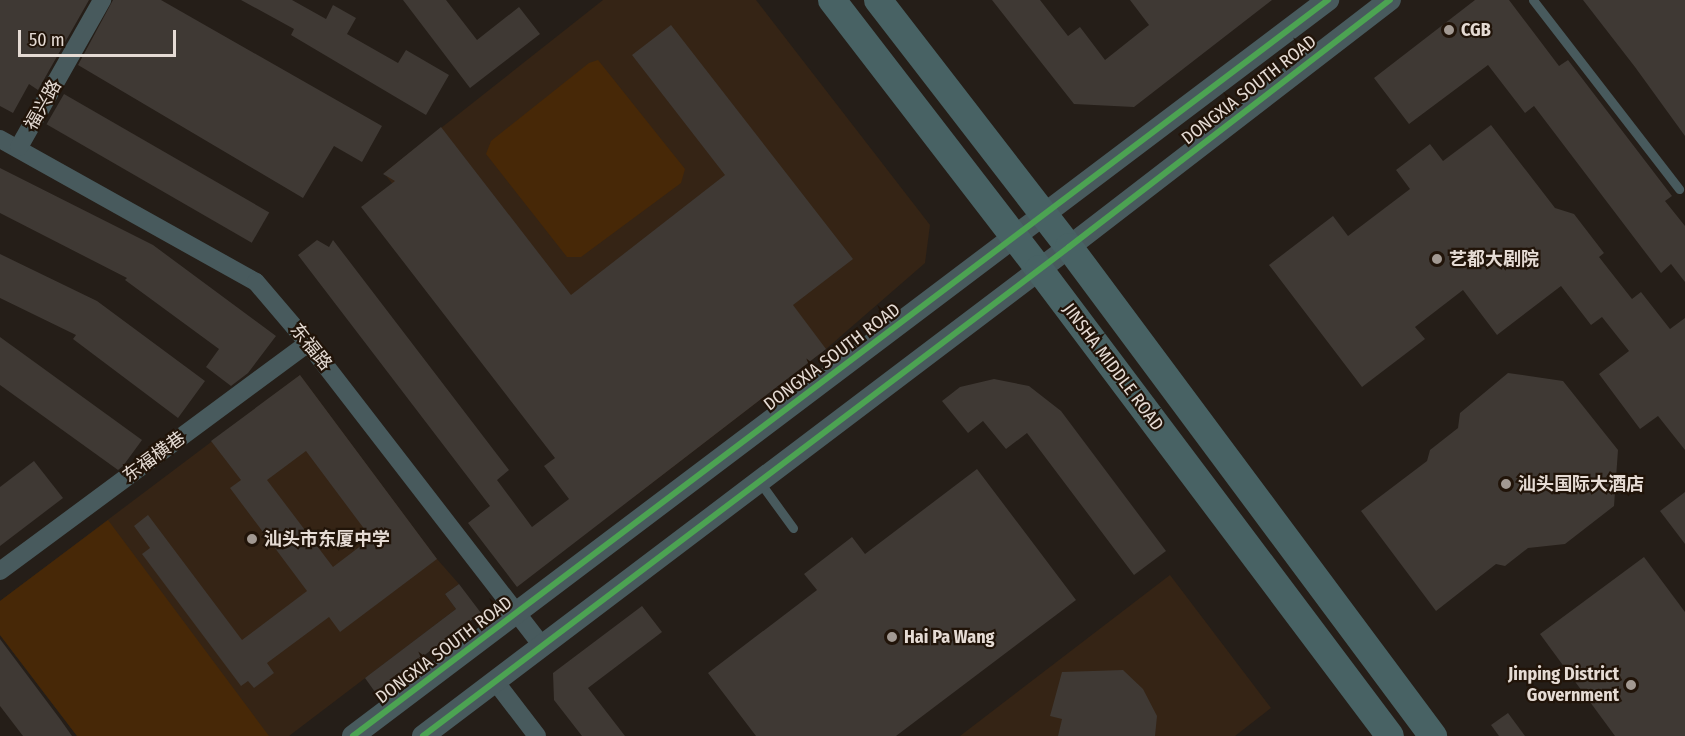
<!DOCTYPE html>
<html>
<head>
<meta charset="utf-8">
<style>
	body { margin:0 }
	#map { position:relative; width:1685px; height:736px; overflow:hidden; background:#251e18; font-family:"Fira Sans Condensed","Noto Sans SC",sans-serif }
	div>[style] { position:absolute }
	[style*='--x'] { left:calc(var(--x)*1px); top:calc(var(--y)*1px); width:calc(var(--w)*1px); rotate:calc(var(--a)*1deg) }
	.built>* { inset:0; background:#352415 }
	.green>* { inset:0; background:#472807 }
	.building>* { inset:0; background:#3f3934; transform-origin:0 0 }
	.service>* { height:9px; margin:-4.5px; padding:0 4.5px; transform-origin:4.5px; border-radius:4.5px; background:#485a5d }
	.minor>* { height:18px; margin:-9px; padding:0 9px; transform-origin:9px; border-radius:9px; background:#485a5d }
	.tertiary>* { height:22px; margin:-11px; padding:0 11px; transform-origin:11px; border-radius:11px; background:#485a5d }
	.primary>* { height:28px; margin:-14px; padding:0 14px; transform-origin:14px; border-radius:14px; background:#486264 }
	.cycleway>* { height:6px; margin:-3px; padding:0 3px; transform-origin:3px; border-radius:3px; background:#4ca352 }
	.dots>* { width:16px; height:16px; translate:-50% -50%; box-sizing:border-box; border:3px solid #211409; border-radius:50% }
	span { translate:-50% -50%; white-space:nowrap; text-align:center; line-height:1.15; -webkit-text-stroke:4.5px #211409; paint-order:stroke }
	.poi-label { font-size:18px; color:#e5dbd4; font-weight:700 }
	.left { translate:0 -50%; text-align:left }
	.right { translate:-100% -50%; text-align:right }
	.street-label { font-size:18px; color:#e5dbd4 }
	.scale { position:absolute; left:18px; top:30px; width:158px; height:27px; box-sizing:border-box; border:3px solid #e5dbd4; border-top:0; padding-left:8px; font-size:18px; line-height:21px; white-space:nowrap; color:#e5dbd4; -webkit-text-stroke:4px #211409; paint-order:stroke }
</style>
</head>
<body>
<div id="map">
	<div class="built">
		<div style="clip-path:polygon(603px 0,756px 0,930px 225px,925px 263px,826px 349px,635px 496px,384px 173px)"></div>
		<div style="clip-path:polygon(300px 375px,437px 559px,459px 584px,445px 594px,456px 609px,289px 736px,77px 736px,0 635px,0 601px)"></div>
		<div style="clip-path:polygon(1170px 575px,1271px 708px,1235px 736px,960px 736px)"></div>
	</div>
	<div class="green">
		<div style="clip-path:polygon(598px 60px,685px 169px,681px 183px,581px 257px,567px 257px,486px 154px,491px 141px,501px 133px,589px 63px)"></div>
		<div style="clip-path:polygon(108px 520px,269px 736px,77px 736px,0 635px,0 601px)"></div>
	</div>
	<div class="building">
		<div style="clip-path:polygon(0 0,89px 0,38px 90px,29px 84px,13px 113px,0 106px)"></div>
		<div style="clip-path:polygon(113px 0,161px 0,382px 126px,362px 162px,334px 146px,303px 198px,78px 65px)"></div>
		<div style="clip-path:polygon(241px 0,292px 0,326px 19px,333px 5px,356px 18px,347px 34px,398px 63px,406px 50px,449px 75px,426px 115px,291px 35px,294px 29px)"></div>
		<div style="clip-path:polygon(403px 0,446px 0,477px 40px,519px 7px,540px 34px,470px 88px)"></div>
		<div style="clip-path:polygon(992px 0,1040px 0,1068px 36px,1080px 27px,1105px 60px,1149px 25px,1130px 0,1272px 0,1134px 107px,1074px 104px)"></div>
		<div style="clip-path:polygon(1475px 0,1509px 0,1559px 66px,1568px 60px,1672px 196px,1665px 201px,1685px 226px,1685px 282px,1671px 264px,1661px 273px,1534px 106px,1525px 113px,1488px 65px,1409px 124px,1374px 78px)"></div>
		<div style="clip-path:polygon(1583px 0,1685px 0,1685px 136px,1635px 67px)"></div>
		<div style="clip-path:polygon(671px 25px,853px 259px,793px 305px,826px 349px,517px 587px,468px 523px,490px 506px,298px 255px,317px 240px,329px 247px,333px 240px,509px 470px,497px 480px,532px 527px,569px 499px,544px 466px,555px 458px,361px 207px,395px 181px,383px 174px,441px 127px,571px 295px,725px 175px,632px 55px)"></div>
		<div style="left:64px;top:94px;width:237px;height:35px;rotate:30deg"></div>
		<div style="clip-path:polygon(1491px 125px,1555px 208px,1574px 214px,1604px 253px,1599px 257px,1632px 299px,1641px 292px,1670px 329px,1685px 318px,1685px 450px,1658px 416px,1640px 429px,1599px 374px,1629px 351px,1602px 317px,1591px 325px,1561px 286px,1497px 335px,1463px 290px,1415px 327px,1425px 339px,1362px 387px,1269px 265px,1333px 216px,1348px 236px,1410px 189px,1396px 170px,1430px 144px,1443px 161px)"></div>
		<div style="clip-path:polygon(0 168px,153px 245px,276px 336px,248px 373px,231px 386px,206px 367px,219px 349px,125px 280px,127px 278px,0 213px)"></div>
		<div style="clip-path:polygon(0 254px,97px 301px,205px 381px,178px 418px,73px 339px,76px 335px,0 298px)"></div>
		<div style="clip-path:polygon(0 337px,142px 440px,123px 466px,118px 470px,0 385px)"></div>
		<div style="clip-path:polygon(1508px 373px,1563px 381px,1618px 450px,1614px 506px,1565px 544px,1528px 548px,1505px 566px,1496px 564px,1436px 611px,1361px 511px,1427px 461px,1430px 450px,1458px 428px,1460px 413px)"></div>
		<div style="clip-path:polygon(evenodd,300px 375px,437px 559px,340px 632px,329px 617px,267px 663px,274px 673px,254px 688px,248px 681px,241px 686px,142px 554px,150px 548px,134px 526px,148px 515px,242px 640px,307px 591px,230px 488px,241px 480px,211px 441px,300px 375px,306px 451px,371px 538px,333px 567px,267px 480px,306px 451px)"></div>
		<div style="clip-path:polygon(994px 379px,1029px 386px,1061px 411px,1166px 551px,1134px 575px,1027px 433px,1006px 449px,983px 421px,968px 433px,942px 401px,960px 387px)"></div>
		<div style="clip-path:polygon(34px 461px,63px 498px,0 546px,0 487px)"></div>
		<div style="clip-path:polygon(977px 469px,1076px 600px,896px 736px,756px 736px,708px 673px,817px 590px,804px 574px,852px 537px,865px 554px)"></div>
		<div style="clip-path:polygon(1685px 492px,1685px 544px,1660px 511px)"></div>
		<div style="clip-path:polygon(1644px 557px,1685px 612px,1685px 736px,1615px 736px,1540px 634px)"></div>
		<div style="clip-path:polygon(459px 584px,481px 613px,375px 692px,365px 678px,456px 609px,445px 594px)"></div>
		<div style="clip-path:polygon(642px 606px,662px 632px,588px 688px,625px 736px,582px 736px,554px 700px,553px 673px)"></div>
		<div style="clip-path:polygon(0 639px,60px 719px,72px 736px,23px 736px,0 706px)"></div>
		<div style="clip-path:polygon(1123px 670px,1143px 689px,1157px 716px,1155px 736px,1058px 736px,1062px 719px,1050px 716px,1062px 672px)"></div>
		<div style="clip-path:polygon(1508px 713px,1525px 736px,1499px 736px,1491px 725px)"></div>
	</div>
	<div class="service">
		<div style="--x:1533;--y:0;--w:239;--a:52.3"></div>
		<div style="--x:759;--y:481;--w:58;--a:54.1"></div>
	</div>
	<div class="minor">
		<div style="--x:0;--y:139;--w:293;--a:29.2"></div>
		<div style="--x:256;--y:282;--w:80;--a:49.6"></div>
		<div style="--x:308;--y:343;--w:383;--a:52.3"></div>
		<div style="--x:19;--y:147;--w:169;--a:-60.5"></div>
		<div style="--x:0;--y:571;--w:383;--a:-36.5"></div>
		<div style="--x:495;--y:681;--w:69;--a:52.6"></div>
	</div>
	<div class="tertiary">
		<div style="--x:353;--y:736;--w:1222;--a:-37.05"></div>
		<div style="--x:423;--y:736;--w:810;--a:-37.12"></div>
		<div style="--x:1069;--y:247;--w:405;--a:-37.6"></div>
	</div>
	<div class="primary">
		<div style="--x:832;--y:0;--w:339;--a:52.4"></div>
		<div style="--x:1039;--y:269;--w:584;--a:53.07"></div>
		<div style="--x:878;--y:0;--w:312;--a:52.3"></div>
		<div style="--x:1069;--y:247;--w:610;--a:53.34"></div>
	</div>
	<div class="cycleway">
		<div style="--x:353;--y:736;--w:1222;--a:-37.05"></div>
		<div style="--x:423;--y:736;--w:810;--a:-37.12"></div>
		<div style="--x:1069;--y:247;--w:405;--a:-37.6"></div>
	</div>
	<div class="dots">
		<div style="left:1449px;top:30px;background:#a29992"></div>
		<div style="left:1437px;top:259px;background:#a29992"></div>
		<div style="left:1506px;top:484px;background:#a29992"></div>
		<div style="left:252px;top:539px;background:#a29992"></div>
		<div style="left:892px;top:637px;background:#a29992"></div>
		<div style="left:1631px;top:685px;background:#a29992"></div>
	</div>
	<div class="poi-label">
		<span class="left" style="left:1461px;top:30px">CGB</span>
		<span class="left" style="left:1449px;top:259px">艺都大剧院</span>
		<span class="left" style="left:1518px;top:484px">汕头国际大酒店</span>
		<span class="left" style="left:264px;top:539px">汕头市东厦中学</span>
		<span class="left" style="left:904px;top:637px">Hai Pa Wang</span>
		<span class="right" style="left:1619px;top:685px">Jinping District<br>Government</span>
	</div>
	<div class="street-label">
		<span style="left:1249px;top:90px;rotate:-38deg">DONGXIA SOUTH ROAD</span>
		<span style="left:43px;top:105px;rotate:-60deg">福兴路</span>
		<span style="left:311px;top:347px;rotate:51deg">东福路</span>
		<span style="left:832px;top:357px;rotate:-37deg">DONGXIA SOUTH ROAD</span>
		<span style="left:1113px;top:367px;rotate:53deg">JINSHA MIDDLE ROAD</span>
		<span style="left:154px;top:457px;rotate:-36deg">东福横巷</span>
		<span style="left:444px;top:650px;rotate:-37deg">DONGXIA SOUTH ROAD</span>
	</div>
	<div class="scale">50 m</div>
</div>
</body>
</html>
